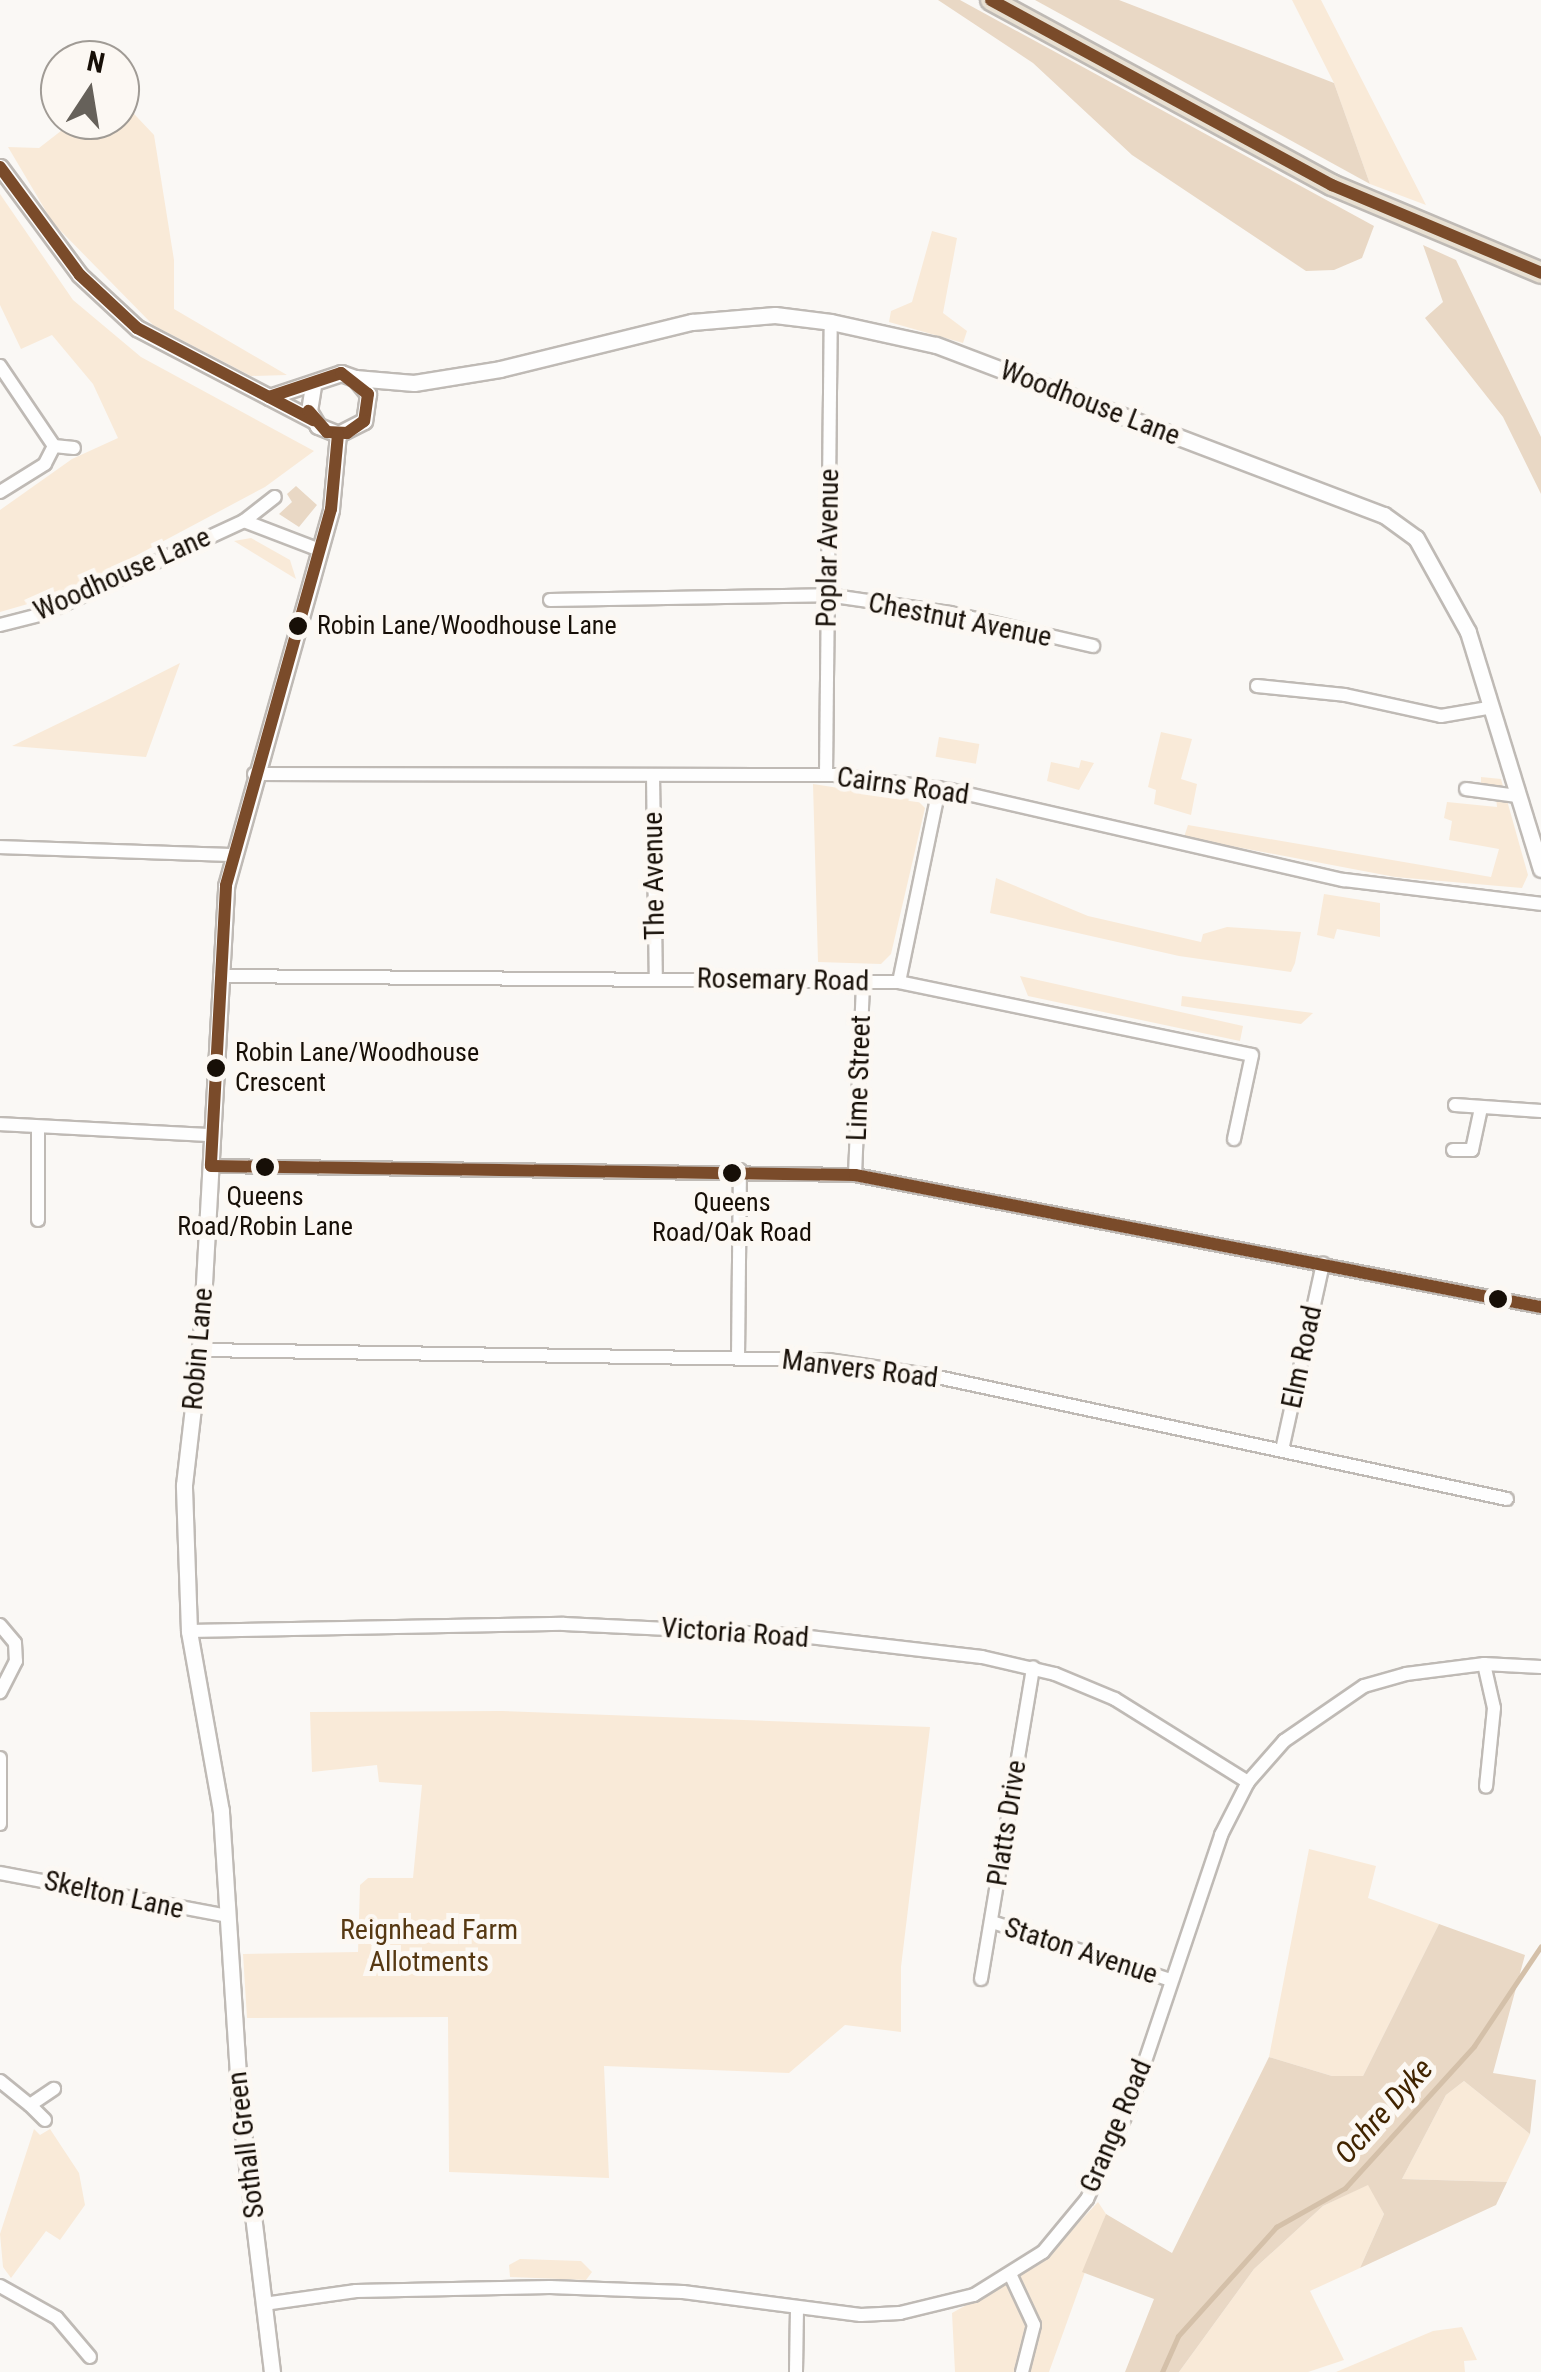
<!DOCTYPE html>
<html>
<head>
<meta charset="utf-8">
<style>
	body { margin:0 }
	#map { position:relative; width:1541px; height:2372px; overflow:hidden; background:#faf8f5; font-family:"Roboto Condensed",sans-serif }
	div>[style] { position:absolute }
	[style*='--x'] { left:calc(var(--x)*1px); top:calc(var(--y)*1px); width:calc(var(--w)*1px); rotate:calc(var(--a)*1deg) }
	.green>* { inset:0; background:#f9ead8; transform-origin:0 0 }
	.forest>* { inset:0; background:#e9d8c5 }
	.stream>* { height:5px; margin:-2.5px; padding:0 2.5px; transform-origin:2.5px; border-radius:2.5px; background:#d4c0a9 }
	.roads { filter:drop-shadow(2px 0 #bfbab5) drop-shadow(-2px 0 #bfbab5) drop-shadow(0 2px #bfbab5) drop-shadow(0 -2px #bfbab5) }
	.minor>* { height:12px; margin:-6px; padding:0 6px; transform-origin:6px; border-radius:6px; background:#fefefe }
	.tertiary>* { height:15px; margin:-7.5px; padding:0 7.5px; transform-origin:7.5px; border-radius:7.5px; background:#fefefe }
	.trunk>* { height:20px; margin:-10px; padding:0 10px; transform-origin:10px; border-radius:10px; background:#e8e0d2 }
	.bus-1>* { height:12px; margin:-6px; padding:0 6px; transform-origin:6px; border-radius:6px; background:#7a4b2a }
	.dots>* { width:28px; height:28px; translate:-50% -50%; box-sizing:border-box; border:5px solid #fcf8f3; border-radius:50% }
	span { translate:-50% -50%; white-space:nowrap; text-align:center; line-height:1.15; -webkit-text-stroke:10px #fcf8f3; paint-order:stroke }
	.bus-label { font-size:26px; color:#170f07 }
	.left { translate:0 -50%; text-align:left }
	.street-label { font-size:28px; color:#170f07 }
	.park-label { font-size:28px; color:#563812 }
	.water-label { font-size:30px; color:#412400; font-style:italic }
	.north { position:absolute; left:40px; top:40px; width:100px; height:100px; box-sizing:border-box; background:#fcf8f3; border:2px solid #a09b95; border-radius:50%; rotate:12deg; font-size:28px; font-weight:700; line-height:40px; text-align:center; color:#170f07 }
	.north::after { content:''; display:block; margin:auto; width:35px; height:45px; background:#66615a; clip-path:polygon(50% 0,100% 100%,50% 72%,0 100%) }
</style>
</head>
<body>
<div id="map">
	<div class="green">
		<div style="clip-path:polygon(1292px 0,1321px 0,1426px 205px,1370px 184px,1334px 83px)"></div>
		<div style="clip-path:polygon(120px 99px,154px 135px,174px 260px,174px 309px,287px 375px,251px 376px,153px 325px,53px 223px,8px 147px,39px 148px,75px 120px,120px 120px)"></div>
		<div style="clip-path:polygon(0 194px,73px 300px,141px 357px,314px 451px,265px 487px,66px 593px,0 612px,0 510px,72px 459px,118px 438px,93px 384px,52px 335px,21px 349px,0 305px)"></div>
		<div style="clip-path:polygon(932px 231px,957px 238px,943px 313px,967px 331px,963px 343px,889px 322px,891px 311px,912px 302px)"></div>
		<div style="clip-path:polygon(251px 538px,290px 560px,296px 579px,234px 541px)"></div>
		<div style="clip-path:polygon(180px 663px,146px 757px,12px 746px,107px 700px)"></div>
		<div style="clip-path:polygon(1161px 732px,1192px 739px,1181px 779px,1197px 784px,1191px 815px,1154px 804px,1156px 790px,1148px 787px)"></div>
		<div style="left:939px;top:737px;width:41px;height:20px;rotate:10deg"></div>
		<div style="clip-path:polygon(1081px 760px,1094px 763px,1079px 790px,1047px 781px,1051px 762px,1079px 768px)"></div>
		<div style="clip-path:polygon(1481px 777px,1501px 779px,1528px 875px,1522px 888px,1395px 877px,1184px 837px,1188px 825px,1491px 877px,1499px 849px,1449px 840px,1452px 821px,1444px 818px,1447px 802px,1497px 807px,1496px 797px,1481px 796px)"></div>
		<div style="clip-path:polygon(813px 784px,917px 800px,925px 808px,891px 954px,881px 964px,818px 962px)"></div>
		<div style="clip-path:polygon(996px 878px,1088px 916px,1201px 942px,1203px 934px,1227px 927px,1301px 932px,1295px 963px,1291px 972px,1179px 956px,990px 913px)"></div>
		<div style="clip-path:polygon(1324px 894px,1380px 903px,1380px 937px,1337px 929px,1334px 939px,1317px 935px)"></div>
		<div style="clip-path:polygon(1020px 976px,1243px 1026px,1240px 1041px,1028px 996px)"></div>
		<div style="clip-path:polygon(1182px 996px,1313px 1013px,1301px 1024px,1181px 1006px)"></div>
		<div style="clip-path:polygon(502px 1711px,930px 1727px,901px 1967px,901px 2032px,845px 2025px,789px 2073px,604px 2066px,609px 2178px,449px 2172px,448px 2017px,247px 2018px,243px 1954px,358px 1952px,360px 1885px,368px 1878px,413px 1878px,422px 1785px,379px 1782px,377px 1765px,312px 1772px,310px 1712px)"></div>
		<div style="clip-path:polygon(1309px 1849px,1376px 1866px,1368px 1898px,1439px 1924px,1363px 2076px,1332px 2076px,1269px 2057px)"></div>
		<div style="clip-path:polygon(1464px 2081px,1530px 2134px,1507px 2182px,1402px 2179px,1446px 2095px)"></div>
		<div style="clip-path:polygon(34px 2129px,40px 2135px,50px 2129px,79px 2173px,85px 2205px,60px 2240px,46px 2231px,11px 2278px,3px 2267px,0 2234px)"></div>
		<div style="clip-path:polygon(1369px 2184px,1384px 2214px,1360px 2268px,1310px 2291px,1344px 2360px,1308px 2372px,1179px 2372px,1254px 2269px,1323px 2206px)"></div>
		<div style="clip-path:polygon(1098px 2202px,1106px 2214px,1049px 2372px,955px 2372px,952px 2313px,1040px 2264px)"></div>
		<div style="clip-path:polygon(520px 2259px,581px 2261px,592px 2272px,586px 2280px,510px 2277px,509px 2265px)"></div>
		<div style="clip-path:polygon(1462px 2327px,1477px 2360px,1464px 2361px,1465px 2372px,1336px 2372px,1433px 2331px)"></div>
	</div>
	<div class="forest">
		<div style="clip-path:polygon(938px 0,960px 0,1374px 226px,1362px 258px,1334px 270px,1306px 271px,1132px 155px,1033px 63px)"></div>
		<div style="clip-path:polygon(1035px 0,1119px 0,1334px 83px,1370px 184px)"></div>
		<div style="clip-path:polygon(1423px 245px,1456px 260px,1541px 437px,1541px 494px,1503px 417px,1425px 318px,1443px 302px)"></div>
		<div style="clip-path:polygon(296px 486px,317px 505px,299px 527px,279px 514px,292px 502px,287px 494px)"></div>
		<div style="clip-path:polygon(1439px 1924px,1525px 1955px,1493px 2073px,1536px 2080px,1530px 2134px,1464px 2081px,1446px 2095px,1402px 2179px,1507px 2182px,1496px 2205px,1360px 2268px,1384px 2214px,1368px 2185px,1323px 2206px,1254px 2269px,1179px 2372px,1125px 2372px,1154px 2299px,1082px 2272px,1106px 2214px,1172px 2253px,1269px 2057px,1332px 2076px,1363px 2076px)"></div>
	</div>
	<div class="stream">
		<div style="--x:1162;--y:2372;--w:39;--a:-66"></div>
		<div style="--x:1178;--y:2336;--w:147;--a:-48"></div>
		<div style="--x:1276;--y:2227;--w:79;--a:-29.5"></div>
		<div style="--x:1345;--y:2188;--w:192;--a:-47.7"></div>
		<div style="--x:1474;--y:2046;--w:120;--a:-56.2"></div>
	</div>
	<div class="roads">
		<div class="minor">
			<div style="--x:0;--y:366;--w:97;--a:56"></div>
			<div style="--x:54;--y:446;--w:20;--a:117"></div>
			<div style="--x:45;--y:464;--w:53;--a:148.1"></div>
			<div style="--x:54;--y:446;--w:20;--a:6"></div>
			<div style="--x:244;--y:521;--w:81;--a:20.9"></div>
			<div style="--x:550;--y:600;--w:277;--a:-1"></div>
			<div style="--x:827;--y:595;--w:124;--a:8.3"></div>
			<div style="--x:950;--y:613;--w:147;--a:13"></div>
			<div style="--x:0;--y:625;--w:44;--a:-14.3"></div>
			<div style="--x:43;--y:614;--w:221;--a:-24.8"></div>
			<div style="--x:244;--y:521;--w:39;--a:-38"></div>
			<div style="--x:1257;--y:686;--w:88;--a:5.8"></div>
			<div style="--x:1345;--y:695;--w:98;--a:12.3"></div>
			<div style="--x:1441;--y:716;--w:48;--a:-9.7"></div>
			<div style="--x:254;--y:774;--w:581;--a:0.1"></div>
			<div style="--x:835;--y:775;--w:116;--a:7.4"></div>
			<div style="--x:950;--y:790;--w:404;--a:12.9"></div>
			<div style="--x:1344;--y:880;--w:198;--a:6.9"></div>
			<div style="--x:653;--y:775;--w:203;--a:89.2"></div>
			<div style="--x:826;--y:775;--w:453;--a:-89.4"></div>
			<div style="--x:1466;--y:789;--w:51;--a:7.8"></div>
			<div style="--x:0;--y:847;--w:232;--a:2"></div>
			<div style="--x:220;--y:976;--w:679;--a:0.51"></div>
			<div style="--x:899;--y:982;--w:360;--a:11.7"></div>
			<div style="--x:1252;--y:1055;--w:86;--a:102.1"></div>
			<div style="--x:899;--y:982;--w:198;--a:-78.3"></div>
			<div style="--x:1455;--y:1105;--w:86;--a:4"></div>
			<div style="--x:0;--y:1124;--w:212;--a:3"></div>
			<div style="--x:1453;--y:1150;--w:19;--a:0"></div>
			<div style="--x:1472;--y:1150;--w:43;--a:-77.9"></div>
			<div style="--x:211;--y:1166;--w:644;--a:0.8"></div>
			<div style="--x:855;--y:1175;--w:699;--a:10.89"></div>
			<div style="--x:855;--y:1175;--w:193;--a:-87.6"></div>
			<div style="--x:38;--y:1220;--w:93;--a:-90"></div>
			<div style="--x:200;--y:1350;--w:629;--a:0.91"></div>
			<div style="--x:829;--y:1360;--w:100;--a:8.6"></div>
			<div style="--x:928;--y:1375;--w:592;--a:12.09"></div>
			<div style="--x:738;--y:1357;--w:187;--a:-89.4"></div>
			<div style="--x:1282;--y:1450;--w:191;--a:-77.6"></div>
			<div style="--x:0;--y:1625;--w:23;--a:50"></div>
			<div style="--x:15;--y:1643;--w:18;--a:87"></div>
			<div style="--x:16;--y:1661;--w:35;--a:117"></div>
			<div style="--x:189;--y:1631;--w:375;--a:-1.1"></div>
			<div style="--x:564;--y:1624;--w:228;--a:2.8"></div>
			<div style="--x:792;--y:1635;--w:191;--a:6.6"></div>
			<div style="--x:982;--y:1657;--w:75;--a:13.1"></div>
			<div style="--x:1055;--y:1674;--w:65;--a:22.6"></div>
			<div style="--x:1115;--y:1699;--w:157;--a:32"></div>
			<div style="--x:1484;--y:1664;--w:45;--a:77.2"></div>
			<div style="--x:1494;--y:1708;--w:79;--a:95.8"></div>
			<div style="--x:0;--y:1758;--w:66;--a:90"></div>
			<div style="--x:0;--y:1873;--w:232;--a:10.7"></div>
			<div style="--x:992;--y:1922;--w:187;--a:18"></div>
			<div style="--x:981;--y:1979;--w:316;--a:-80.5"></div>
			<div style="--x:0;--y:2081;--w:38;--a:39"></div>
			<div style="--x:45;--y:2120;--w:21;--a:-135"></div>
			<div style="--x:30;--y:2105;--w:29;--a:-34"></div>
			<div style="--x:1011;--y:2276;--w:54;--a:64.9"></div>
			<div style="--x:1034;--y:2325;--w:49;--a:104.3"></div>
			<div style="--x:0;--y:2286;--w:65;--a:29.3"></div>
			<div style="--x:57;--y:2318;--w:51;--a:49.8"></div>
			<div style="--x:264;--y:2304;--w:93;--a:-8"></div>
			<div style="--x:356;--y:2291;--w:194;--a:-1.2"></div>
			<div style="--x:550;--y:2287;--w:133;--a:2.2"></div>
			<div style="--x:683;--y:2292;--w:179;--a:7.4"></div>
			<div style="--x:861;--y:2315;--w:39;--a:-3"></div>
			<div style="--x:900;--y:2313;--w:76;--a:-13.7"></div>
			<div style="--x:974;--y:2295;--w:81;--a:-31.9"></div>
			<div style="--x:1043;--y:2252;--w:69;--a:-50.3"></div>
			<div style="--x:1087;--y:2199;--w:102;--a:-65.2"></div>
			<div style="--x:1130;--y:2106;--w:286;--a:-71.4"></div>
			<div style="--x:1221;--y:1835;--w:59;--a:-63"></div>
			<div style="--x:1248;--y:1782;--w:55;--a:-48.7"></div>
			<div style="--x:1284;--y:1741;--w:97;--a:-34.5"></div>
			<div style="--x:1364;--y:1686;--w:44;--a:-15.9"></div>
			<div style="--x:1406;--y:1674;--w:79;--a:-7.3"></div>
			<div style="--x:1484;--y:1664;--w:57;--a:3"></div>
			<div style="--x:796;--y:2372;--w:63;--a:-89.1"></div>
		</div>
		<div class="tertiary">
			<div style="--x:0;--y:167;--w:134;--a:53.5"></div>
			<div style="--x:80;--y:275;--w:78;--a:42.9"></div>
			<div style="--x:137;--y:328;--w:199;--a:27.6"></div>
			<div style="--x:355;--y:378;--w:59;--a:4.8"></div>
			<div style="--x:414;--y:383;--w:87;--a:-9.2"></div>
			<div style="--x:500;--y:369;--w:198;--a:-13.8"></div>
			<div style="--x:692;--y:322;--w:83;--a:-4.8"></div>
			<div style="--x:775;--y:315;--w:56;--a:7.1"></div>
			<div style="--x:831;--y:322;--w:107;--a:12.4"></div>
			<div style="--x:936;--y:345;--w:479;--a:20.8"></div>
			<div style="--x:1384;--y:515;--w:39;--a:36"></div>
			<div style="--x:1416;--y:538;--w:107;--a:61"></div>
			<div style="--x:1468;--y:632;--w:248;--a:72.9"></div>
			<div style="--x:269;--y:397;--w:76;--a:-18.4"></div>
			<div style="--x:341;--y:373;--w:15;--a:20"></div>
			<div style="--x:355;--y:378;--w:21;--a:51"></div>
			<div style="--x:368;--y:394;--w:27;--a:98"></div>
			<div style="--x:364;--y:421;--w:29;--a:153"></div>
			<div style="--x:338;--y:434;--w:22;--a:-158"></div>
			<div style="--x:318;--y:426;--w:17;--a:-121"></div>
			<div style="--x:309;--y:411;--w:24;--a:-81"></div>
			<div style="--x:272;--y:2372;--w:268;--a:-96.9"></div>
			<div style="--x:240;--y:2106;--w:296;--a:-93.7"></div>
			<div style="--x:221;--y:1811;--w:183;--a:-100.1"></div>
			<div style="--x:189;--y:1631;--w:146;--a:-92"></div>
			<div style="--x:184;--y:1485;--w:149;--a:-83.4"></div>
			<div style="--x:201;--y:1337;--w:452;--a:-86.8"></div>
			<div style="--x:226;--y:886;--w:391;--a:-74.4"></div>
			<div style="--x:331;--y:509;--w:75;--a:-84.7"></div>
		</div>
		<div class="trunk">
			<div style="--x:991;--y:0;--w:388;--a:28.5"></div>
			<div style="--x:1332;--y:185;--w:227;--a:22.8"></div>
		</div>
	</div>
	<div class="bus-1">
		<div style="--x:991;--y:0;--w:388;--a:28.5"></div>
		<div style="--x:1332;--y:185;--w:227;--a:22.8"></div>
		<div style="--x:0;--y:167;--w:134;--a:53.5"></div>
		<div style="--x:80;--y:275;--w:78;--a:42.9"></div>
		<div style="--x:137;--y:328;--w:199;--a:27.6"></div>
		<div style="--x:269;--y:397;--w:76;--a:-18.4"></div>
		<div style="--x:341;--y:373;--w:34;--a:38"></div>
		<div style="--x:368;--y:394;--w:27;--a:98"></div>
		<div style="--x:364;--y:421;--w:21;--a:145"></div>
		<div style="--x:347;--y:433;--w:20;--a:-177"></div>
		<div style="--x:327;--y:432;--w:28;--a:-131"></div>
		<div style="--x:338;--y:434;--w:75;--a:95.3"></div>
		<div style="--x:331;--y:509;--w:391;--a:105.6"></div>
		<div style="--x:226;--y:886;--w:280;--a:93.1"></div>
		<div style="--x:211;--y:1166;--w:644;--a:0.8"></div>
		<div style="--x:855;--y:1175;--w:699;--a:10.89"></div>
	</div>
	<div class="dots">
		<div style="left:298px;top:626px;background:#170f07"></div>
		<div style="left:216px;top:1068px;background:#170f07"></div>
		<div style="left:265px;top:1167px;background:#170f07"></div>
		<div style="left:732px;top:1173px;background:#170f07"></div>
		<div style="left:1498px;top:1299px;background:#170f07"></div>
	</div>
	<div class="bus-label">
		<span class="left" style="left:317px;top:626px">Robin Lane/Woodhouse Lane</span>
		<span class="left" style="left:235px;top:1068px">Robin Lane/Woodhouse<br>Crescent</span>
		<span style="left:265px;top:1212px">Queens<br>Road/Robin Lane</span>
		<span style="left:732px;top:1218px">Queens<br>Road/Oak Road</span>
	</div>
	<div class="street-label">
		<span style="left:1090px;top:403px;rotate:21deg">Woodhouse Lane</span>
		<span style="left:828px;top:548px;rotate:-89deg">Poplar Avenue</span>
		<span style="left:122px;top:574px;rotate:-24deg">Woodhouse Lane</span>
		<span style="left:960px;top:620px;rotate:11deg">Chestnut Avenue</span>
		<span style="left:903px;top:786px;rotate:8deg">Cairns Road</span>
		<span style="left:654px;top:876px;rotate:-91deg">The Avenue</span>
		<span style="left:783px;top:980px;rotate:1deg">Rosemary Road</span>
		<span style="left:859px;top:1078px;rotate:-88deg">Lime Street</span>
		<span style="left:198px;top:1349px;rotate:-85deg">Robin Lane</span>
		<span style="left:1302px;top:1357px;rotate:-78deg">Elm Road</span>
		<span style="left:860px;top:1369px;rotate:7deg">Manvers Road</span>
		<span style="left:735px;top:1633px;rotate:4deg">Victoria Road</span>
		<span style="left:1007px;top:1823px;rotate:-81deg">Platts Drive</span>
		<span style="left:114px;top:1895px;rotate:12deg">Skelton Lane</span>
		<span style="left:1081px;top:1951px;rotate:18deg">Staton Avenue</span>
		<span style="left:1116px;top:2126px;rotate:-67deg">Grange Road</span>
		<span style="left:246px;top:2145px;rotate:-97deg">Sothall Green</span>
	</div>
	<div class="park-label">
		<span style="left:429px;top:1946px">Reignhead Farm<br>Allotments</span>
	</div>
	<div class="water-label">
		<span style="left:1384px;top:2111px;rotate:-48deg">Ochre Dyke</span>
	</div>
	<div class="north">N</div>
</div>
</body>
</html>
